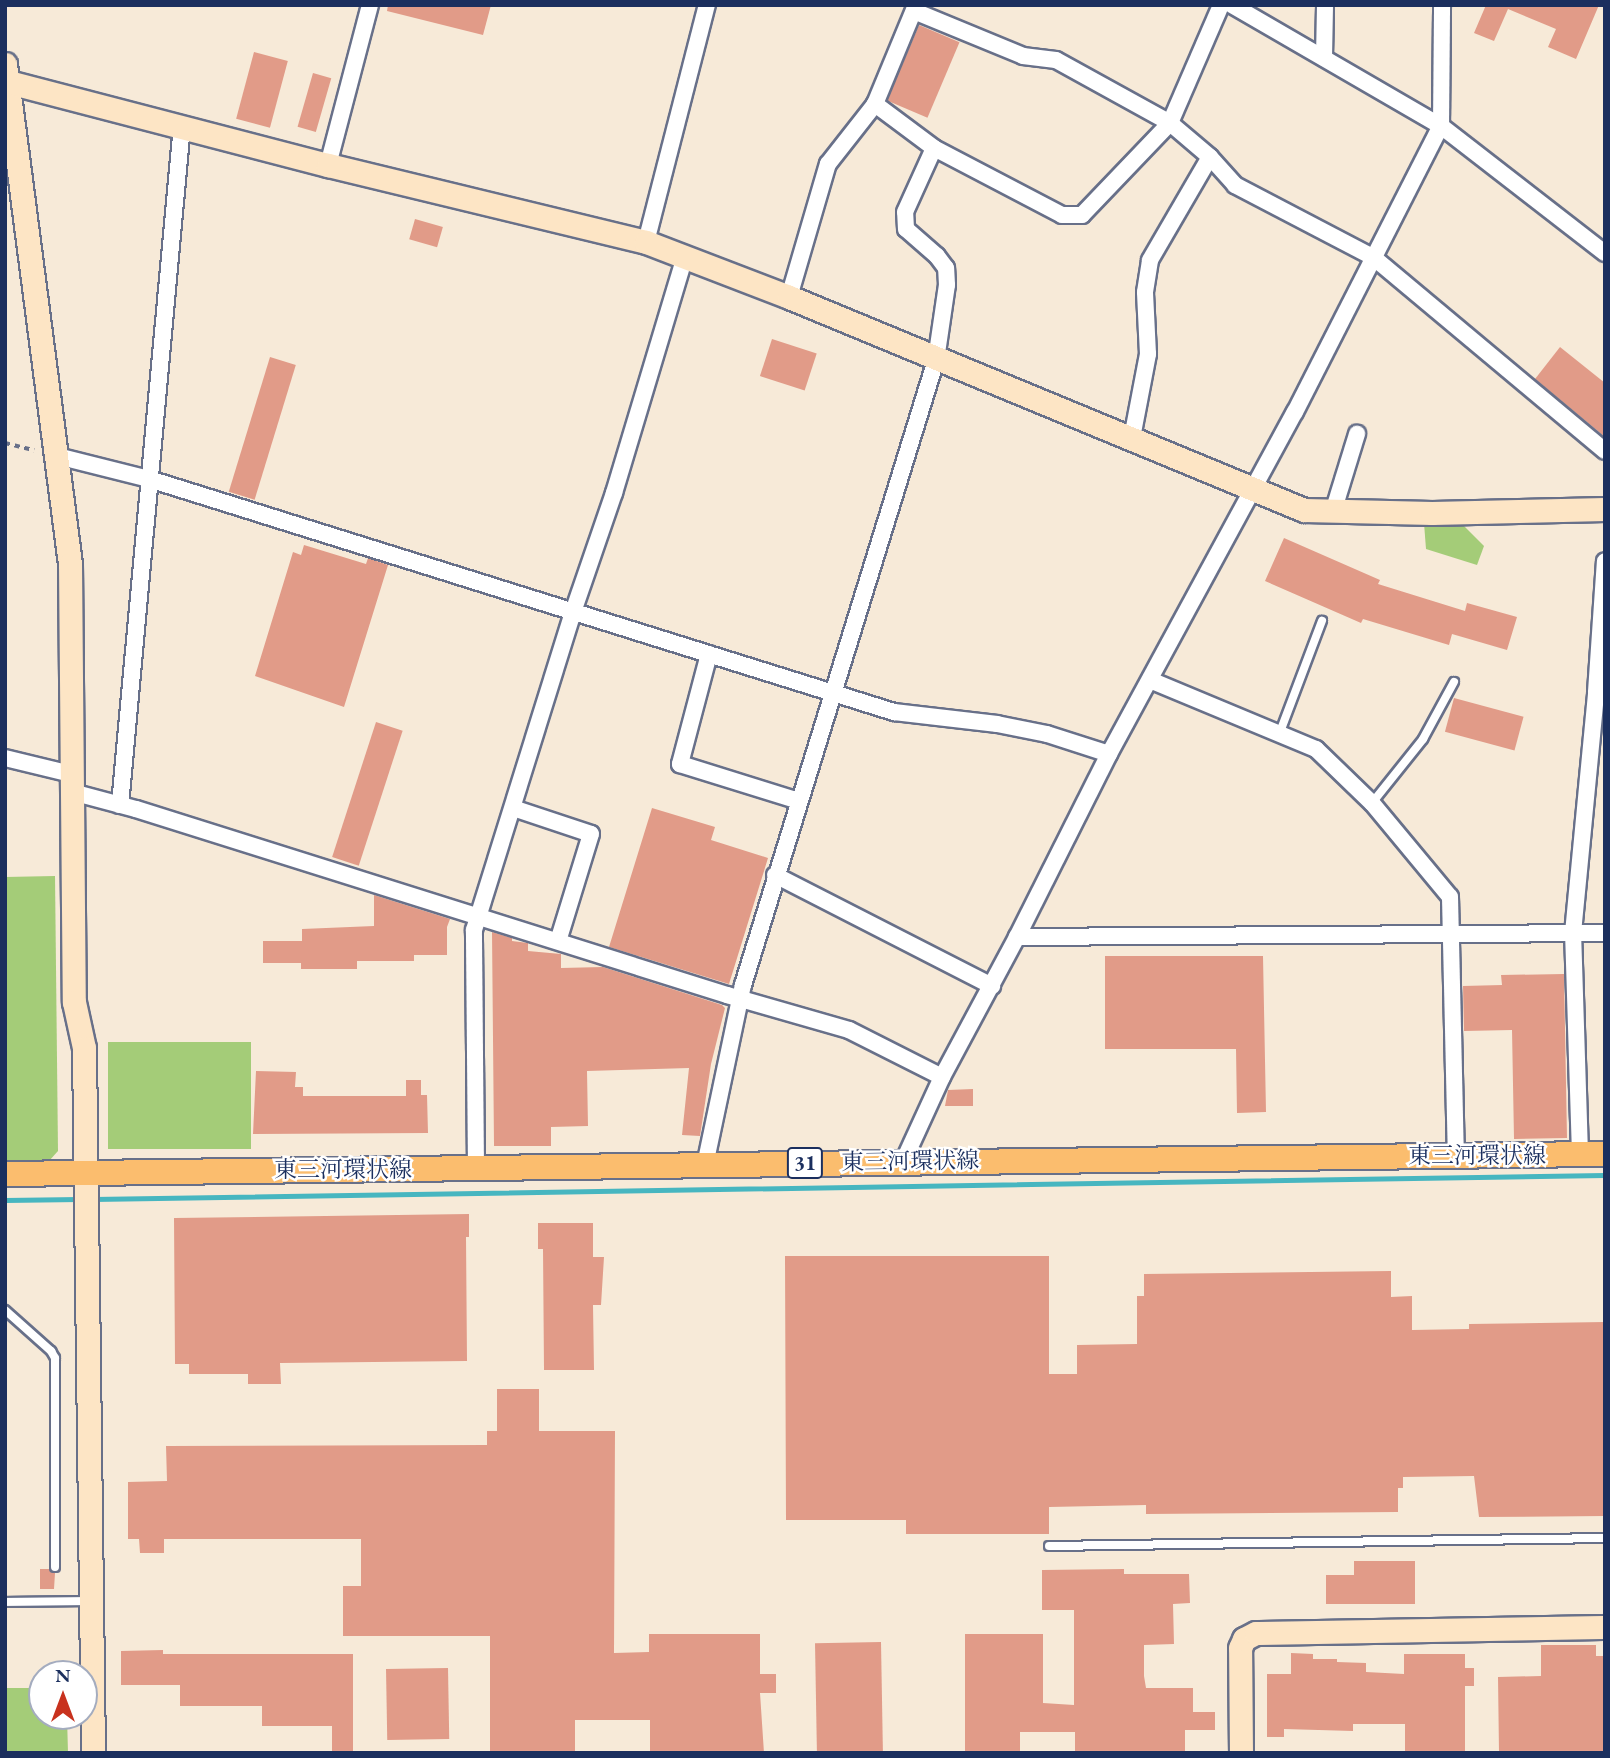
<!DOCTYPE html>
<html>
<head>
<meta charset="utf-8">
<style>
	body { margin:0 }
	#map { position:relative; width:1610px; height:1758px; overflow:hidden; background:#f7ead8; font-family:"EB Garamond","Noto Serif JP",serif }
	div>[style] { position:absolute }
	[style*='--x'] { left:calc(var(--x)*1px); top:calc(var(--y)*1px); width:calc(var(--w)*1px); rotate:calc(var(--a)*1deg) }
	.green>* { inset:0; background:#a4cc78; transform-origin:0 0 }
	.stream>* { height:5px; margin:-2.5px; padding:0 2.5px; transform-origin:2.5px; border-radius:2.5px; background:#47b6c0 }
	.building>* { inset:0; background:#e19b88; transform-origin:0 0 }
	.path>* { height:3.5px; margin-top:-1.75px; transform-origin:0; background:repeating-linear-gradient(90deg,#687089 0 5px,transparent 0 10px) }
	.roads { filter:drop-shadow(2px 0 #687089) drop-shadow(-2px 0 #687089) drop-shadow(0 2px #687089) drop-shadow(0 -2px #687089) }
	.lane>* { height:8px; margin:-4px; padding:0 4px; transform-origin:4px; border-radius:4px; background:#fff }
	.street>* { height:16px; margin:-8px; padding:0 8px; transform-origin:8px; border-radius:8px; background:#fff }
	.secondary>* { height:23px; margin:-11.5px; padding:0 11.5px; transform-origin:11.5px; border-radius:11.5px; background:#fde5c5 }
	.primary>* { height:24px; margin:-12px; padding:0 12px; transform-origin:12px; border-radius:12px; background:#fbbd6e }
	span { translate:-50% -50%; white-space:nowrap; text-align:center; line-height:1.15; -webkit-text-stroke:5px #fff; paint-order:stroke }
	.shield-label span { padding:2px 5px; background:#fff; border:2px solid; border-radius:5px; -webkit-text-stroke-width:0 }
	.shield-label { font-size:21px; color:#1b2f5e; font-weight:700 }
	.street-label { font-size:23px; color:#1b2f5e }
	.frame { position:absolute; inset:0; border:7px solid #1b2f5e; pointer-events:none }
	.north { position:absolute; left:28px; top:1660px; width:70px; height:70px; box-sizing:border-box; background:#fff; border:2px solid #a4acbf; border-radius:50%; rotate:0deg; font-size:19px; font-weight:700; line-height:28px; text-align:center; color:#1b2f5e }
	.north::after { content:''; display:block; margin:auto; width:24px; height:32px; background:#c8321e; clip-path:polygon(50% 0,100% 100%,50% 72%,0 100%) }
</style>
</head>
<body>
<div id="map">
	<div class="green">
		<div style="clip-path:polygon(1424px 523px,1461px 523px,1484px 546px,1477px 565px,1426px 549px)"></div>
		<div style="clip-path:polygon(55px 876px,58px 1151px,49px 1161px,5px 1162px,5px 877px)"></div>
		<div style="left:251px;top:1042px;width:107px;height:143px;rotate:90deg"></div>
		<div style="clip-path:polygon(5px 1688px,42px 1688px,42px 1716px,67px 1716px,68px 1753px,5px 1753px)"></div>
	</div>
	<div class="stream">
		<div style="--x:93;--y:1199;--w:1512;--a:-0.91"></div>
		<div style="--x:5;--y:1200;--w:74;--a:-0.8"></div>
	</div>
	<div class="building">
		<div style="clip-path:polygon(388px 5px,491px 5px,483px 35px,387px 11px)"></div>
		<div style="clip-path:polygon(1486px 5px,1599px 5px,1576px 59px,1548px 47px,1556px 29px,1508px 9px,1494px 41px,1474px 33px)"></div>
		<div style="left:919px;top:25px;width:44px;height:82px;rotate:23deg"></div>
		<div style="left:254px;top:52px;width:35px;height:69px;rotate:15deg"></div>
		<div style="left:313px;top:73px;width:19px;height:56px;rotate:16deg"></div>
		<div style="left:415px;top:219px;width:29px;height:21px;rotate:16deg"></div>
		<div style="left:772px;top:339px;width:47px;height:39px;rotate:18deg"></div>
		<div style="clip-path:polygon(1560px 347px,1605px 383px,1605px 437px,1535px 379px)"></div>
		<div style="left:270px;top:357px;width:27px;height:141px;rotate:17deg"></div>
		<div style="clip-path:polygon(1284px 538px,1380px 580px,1378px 584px,1465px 611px,1467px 603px,1517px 617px,1507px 650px,1452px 634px,1449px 645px,1363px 619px,1361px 623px,1265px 581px)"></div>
		<div style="clip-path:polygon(304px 545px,366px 564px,368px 558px,388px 565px,344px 707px,255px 676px,293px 552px,301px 555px)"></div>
		<div style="left:1454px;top:698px;width:72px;height:35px;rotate:15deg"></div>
		<div style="left:376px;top:722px;width:28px;height:142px;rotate:18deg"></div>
		<div style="clip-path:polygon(652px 808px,715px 827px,711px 840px,768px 858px,729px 984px,609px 947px)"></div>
		<div style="clip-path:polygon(374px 895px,450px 919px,447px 927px,447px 955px,414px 955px,414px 961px,357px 961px,357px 969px,301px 969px,301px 963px,263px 963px,263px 941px,302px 941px,302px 929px,374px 926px)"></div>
		<div style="clip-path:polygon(492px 932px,512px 938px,512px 941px,528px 943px,528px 951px,561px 954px,561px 968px,603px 967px,722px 1005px,725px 1008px,711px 1064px,700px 1136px,682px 1135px,689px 1068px,587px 1071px,588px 1126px,551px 1127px,551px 1146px,494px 1146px)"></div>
		<div style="clip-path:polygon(1105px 956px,1263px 956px,1266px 1112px,1237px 1113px,1236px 1049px,1105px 1049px)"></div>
		<div style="clip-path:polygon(1564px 974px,1567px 1138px,1514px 1139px,1512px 1030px,1464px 1031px,1463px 986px,1502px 985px,1501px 975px)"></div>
		<div style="clip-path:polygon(256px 1071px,296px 1072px,295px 1087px,303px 1087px,303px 1096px,406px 1096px,406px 1080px,421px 1080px,421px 1095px,427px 1095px,428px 1133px,253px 1134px)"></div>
		<div style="clip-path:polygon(973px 1089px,973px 1106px,945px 1106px,948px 1090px)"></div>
		<div style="clip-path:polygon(469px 1214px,469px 1237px,466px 1237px,467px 1361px,280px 1363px,281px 1384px,248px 1384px,248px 1374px,189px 1374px,189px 1364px,175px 1364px,174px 1218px)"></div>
		<div style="clip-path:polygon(538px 1223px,593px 1223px,593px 1257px,604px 1257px,601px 1305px,593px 1305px,594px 1370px,544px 1370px,543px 1249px,538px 1249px)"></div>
		<div style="clip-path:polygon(785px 1256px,1049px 1256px,1049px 1374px,1077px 1374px,1077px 1345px,1137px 1344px,1137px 1296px,1144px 1296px,1144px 1274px,1391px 1271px,1391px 1297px,1412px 1296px,1412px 1330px,1469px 1329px,1469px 1324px,1605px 1322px,1605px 1516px,1479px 1517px,1474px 1476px,1403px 1477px,1403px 1488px,1398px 1488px,1398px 1512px,1146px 1514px,1146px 1505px,1049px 1507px,1049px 1534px,906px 1534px,906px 1520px,786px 1520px)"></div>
		<div style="clip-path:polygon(497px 1389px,539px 1389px,539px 1431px,615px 1431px,614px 1653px,649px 1652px,649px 1634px,760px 1634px,760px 1674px,776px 1674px,776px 1693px,760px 1693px,764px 1753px,650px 1753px,650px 1720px,575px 1720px,575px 1753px,490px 1753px,490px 1636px,343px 1636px,343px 1586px,361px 1586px,361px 1539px,164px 1539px,164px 1553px,140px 1553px,139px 1539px,128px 1539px,128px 1482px,167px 1481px,166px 1446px,487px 1445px,487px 1431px,497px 1431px)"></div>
		<div style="clip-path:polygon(1354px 1561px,1415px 1561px,1415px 1604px,1326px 1604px,1326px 1575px,1354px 1575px)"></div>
		<div style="clip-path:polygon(40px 1569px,49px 1569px,55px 1573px,54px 1589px,40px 1589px)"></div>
		<div style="clip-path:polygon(1124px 1569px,1124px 1574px,1189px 1574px,1190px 1603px,1173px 1604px,1174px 1644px,1144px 1645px,1144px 1676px,1146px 1688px,1193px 1688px,1193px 1712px,1215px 1712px,1215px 1730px,1185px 1730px,1185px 1753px,1075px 1753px,1075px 1732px,1020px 1732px,1020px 1753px,965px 1753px,965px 1634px,1043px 1634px,1043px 1703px,1074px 1705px,1074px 1610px,1042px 1610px,1042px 1570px)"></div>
		<div style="left:881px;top:1642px;width:111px;height:66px;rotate:89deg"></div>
		<div style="clip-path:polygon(1541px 1645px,1596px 1645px,1596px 1656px,1605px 1656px,1605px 1753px,1499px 1753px,1498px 1677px,1541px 1676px)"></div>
		<div style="clip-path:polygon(163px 1650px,163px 1654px,353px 1654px,353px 1753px,332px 1753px,332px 1726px,262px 1726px,262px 1706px,180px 1706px,180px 1685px,121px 1685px,121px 1651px)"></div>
		<div style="clip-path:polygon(1291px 1653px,1313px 1654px,1313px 1659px,1337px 1659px,1337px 1662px,1366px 1663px,1366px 1672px,1404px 1674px,1404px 1654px,1465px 1654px,1465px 1668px,1474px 1668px,1474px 1686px,1465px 1686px,1465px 1753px,1405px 1753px,1405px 1724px,1353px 1724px,1353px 1731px,1284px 1729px,1284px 1737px,1267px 1737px,1267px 1674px,1291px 1674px)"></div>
		<div style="left:448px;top:1668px;width:71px;height:62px;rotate:89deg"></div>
	</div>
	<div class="path">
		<div style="--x:5;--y:443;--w:30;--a:14"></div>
	</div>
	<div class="roads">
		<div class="lane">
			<div style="--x:1280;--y:732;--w:119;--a:-69.3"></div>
			<div style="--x:1372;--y:803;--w:82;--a:-51.4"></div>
			<div style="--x:1423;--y:739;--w:65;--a:-61.5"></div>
			<div style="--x:5;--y:1310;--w:62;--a:41.7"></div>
			<div style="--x:51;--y:1351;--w:8;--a:60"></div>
			<div style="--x:55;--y:1358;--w:209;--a:90"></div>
			<div style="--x:1049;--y:1546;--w:556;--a:-0.82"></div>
			<div style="--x:5;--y:1602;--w:83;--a:-0.7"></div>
		</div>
		<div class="street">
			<div style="--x:1232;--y:5;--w:241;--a:30.1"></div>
			<div style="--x:1441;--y:126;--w:207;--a:37.8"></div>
			<div style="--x:914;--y:11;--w:118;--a:22.4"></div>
			<div style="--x:1023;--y:56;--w:33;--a:7"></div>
			<div style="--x:1056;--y:60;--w:130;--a:28.9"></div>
			<div style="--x:1170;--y:123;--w:52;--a:40.4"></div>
			<div style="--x:1210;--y:157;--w:38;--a:48"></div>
			<div style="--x:1235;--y:185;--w:156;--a:27.6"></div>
			<div style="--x:1373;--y:257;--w:302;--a:39.9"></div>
			<div style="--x:1324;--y:58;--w:53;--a:-88.9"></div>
			<div style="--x:934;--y:148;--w:144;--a:27.6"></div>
			<div style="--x:1062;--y:215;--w:20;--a:0"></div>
			<div style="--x:1082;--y:215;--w:127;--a:-46.3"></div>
			<div style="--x:1170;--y:123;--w:129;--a:-66.6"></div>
			<div style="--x:328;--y:165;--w:165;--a:-75.3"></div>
			<div style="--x:646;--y:242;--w:245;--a:-75.6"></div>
			<div style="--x:789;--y:297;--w:139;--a:-73.7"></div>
			<div style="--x:828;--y:164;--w:76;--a:-51.9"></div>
			<div style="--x:875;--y:104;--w:107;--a:-67.5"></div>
			<div style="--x:1132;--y:438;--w:86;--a:-79.2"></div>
			<div style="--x:1148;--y:354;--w:62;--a:-92.8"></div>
			<div style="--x:1145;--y:292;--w:32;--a:-81"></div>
			<div style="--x:1150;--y:260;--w:119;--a:-59.8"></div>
			<div style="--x:57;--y:456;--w:95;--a:14"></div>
			<div style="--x:149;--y:479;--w:781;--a:17.37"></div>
			<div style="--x:894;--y:712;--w:104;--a:6.6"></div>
			<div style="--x:997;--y:724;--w:51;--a:11.3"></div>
			<div style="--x:1047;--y:734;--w:65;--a:17.9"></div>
			<div style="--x:1333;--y:512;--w:82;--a:-72.9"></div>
			<div style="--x:709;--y:654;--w:114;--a:104.8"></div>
			<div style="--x:680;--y:764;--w:125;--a:17.3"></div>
			<div style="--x:1150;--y:680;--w:180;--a:22.6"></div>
			<div style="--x:1316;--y:749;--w:78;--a:44"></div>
			<div style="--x:1372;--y:803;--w:122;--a:50.3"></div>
			<div style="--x:1450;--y:897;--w:257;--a:88.7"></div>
			<div style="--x:5;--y:758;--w:68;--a:13.6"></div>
			<div style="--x:72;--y:792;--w:66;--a:14.9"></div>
			<div style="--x:136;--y:809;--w:620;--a:17.47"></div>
			<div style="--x:727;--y:995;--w:127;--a:16"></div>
			<div style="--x:849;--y:1030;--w:104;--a:26.8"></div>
			<div style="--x:120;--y:805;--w:683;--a:-84.79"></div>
			<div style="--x:513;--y:808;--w:82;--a:18.4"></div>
			<div style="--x:591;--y:834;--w:112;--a:107.1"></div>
			<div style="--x:775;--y:875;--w:244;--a:27.1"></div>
			<div style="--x:1017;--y:937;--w:588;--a:-0.39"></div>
			<div style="--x:1580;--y:1154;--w:221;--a:-91.8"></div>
			<div style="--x:1573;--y:933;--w:242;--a:-84.5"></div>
			<div style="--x:1596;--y:692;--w:131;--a:-86.1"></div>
			<div style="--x:904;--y:1160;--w:91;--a:-65.4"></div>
			<div style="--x:942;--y:1077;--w:159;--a:-61.8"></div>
			<div style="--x:1017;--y:937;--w:205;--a:-63.3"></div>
			<div style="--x:1109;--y:754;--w:389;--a:-61.5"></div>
			<div style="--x:1295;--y:412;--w:321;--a:-63"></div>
			<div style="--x:1441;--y:126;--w:121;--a:-89.5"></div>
			<div style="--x:705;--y:1165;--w:184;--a:-78.1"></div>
			<div style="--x:743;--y:985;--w:654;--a:-72.84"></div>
			<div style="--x:936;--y:360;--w:76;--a:-81.7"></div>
			<div style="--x:947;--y:285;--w:17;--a:-93"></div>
			<div style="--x:946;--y:268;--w:15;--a:-127"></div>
			<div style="--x:937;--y:256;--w:41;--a:-138.9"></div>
			<div style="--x:906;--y:229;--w:17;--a:-93"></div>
			<div style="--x:905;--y:212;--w:70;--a:-65.6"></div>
			<div style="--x:934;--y:148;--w:74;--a:-143.3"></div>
			<div style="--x:476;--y:1168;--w:238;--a:-90.5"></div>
			<div style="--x:474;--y:930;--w:333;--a:-72.7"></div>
			<div style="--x:573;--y:612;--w:126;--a:-71"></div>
			<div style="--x:614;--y:493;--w:247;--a:-73.3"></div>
		</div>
		<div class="secondary">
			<div style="--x:5;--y:64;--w:504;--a:82.59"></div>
			<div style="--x:70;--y:564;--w:438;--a:89.5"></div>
			<div style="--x:74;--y:1002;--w:47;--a:77.7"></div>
			<div style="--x:84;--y:1048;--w:705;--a:89.27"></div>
			<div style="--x:5;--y:81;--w:334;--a:14.6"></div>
			<div style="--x:328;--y:165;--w:327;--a:13.6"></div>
			<div style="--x:646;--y:242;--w:153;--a:21"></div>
			<div style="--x:789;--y:297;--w:557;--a:22.47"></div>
			<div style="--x:1304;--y:510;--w:128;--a:1.3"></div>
			<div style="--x:1432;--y:513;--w:173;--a:-1.3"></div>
			<div style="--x:1241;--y:1753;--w:105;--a:-90.5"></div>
			<div style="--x:1240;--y:1648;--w:10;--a:-66"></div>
			<div style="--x:1244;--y:1639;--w:13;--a:-27"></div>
			<div style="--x:1256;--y:1633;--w:349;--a:-1"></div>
		</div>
		<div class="primary">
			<div style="--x:5;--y:1174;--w:1600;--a:-0.72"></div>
		</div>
	</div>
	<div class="shield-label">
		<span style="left:805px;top:1163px">31</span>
	</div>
	<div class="street-label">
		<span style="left:1477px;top:1155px">東三河環状線</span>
		<span style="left:910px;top:1161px;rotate:-1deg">東三河環状線</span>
		<span style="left:343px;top:1169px">東三河環状線</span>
	</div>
	<div class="frame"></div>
	<div class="north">N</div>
</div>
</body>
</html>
